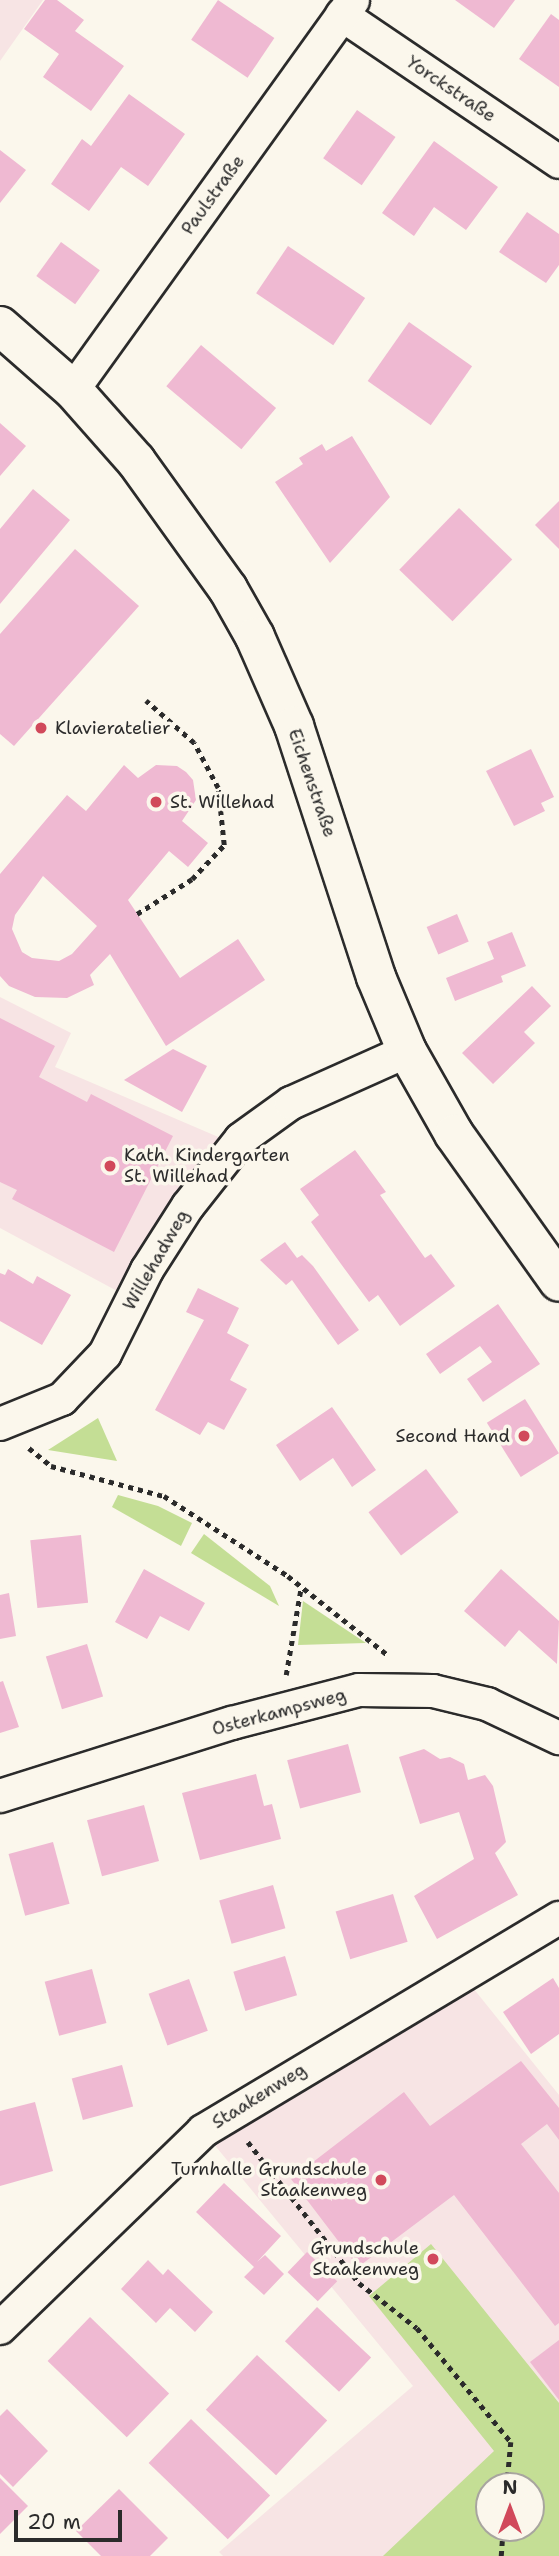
<!DOCTYPE html>
<html>
<head>
<meta charset="utf-8">
<style>
	body { margin:0 }
	#map { position:relative; width:559px; height:2556px; overflow:hidden; background:#fbf7ec; font-family:"Shantell Sans",sans-serif }
	div>[style] { position:absolute }
	[style*='--x'] { left:calc(var(--x)*1px); top:calc(var(--y)*1px); width:calc(var(--w)*1px); rotate:calc(var(--a)*1deg) }
	.built>* { inset:0; background:#f7e4e4 }
	.green>* { inset:0; background:#c4de95 }
	.building>* { inset:0; background:#efb9d2; transform-origin:0 0 }
	.path>* { height:4.5px; margin-top:-2.25px; transform-origin:0; background:repeating-linear-gradient(90deg,#2b2b2b 0 5px,transparent 0 10px) }
	.roads { filter:drop-shadow(2px 0 #2b2b2b) drop-shadow(-2px 0 #2b2b2b) drop-shadow(0 2px #2b2b2b) drop-shadow(0 -2px #2b2b2b) }
	.minor>* { height:32px; margin:-16px; padding:0 16px; transform-origin:16px; border-radius:16px; background:#fbf7ec }
	.tertiary>* { height:38px; margin:-19px; padding:0 19px; transform-origin:19px; border-radius:19px; background:#fbf7ec }
	.dots>* { width:19px; height:19px; translate:-50% -50%; box-sizing:border-box; border:4px solid #fbf7ec; border-radius:50% }
	span { translate:-50% -50%; white-space:nowrap; text-align:center; line-height:1.15; -webkit-text-stroke:7px #fbf7ec; paint-order:stroke }
	.street-label { font-size:18px; color:#2b2b2b }
	.poi-label { font-size:18px; color:#2b2b2b }
	.left { translate:0 -50%; text-align:left }
	.right { translate:-100% -50%; text-align:right }
	.north { position:absolute; left:475px; top:2472px; width:70px; height:70px; box-sizing:border-box; background:#fbf7ec; border:2px solid #a8a59f; border-radius:50%; rotate:0deg; font-size:19px; font-weight:700; line-height:28px; text-align:center; color:#2b2b2b }
	.north::after { content:''; display:block; margin:auto; width:24px; height:32px; background:#d1495b; clip-path:polygon(50% 0,100% 100%,50% 72%,0 100%) }
	.scale { position:absolute; left:14px; top:2510px; width:108px; height:32px; box-sizing:border-box; border:4px solid #2b2b2b; border-top:0; padding-left:9px; font-size:21px; line-height:24px; white-space:nowrap; color:#2b2b2b; -webkit-text-stroke:5px #fbf7ec; paint-order:stroke }
</style>
</head>
<body>
<div id="map">
	<div class="built">
		<div style="clip-path:polygon(0 0,43px 0,0 61px)"></div>
		<div style="clip-path:polygon(0 997px,71px 1033px,55px 1067px,237px 1145px,132px 1299px,0 1228px)"></div>
		<div style="clip-path:polygon(evenodd,461px 1973px,559px 2095px,559px 2556px,223px 2556px,219px 2552px,413px 2386px,203px 2131px,461px 1973px,489px 2486px,531px 2486px,531px 2528px,489px 2528px,489px 2486px)"></div>
	</div>
	<div class="green">
		<div style="clip-path:polygon(98px 1418px,117px 1461px,48px 1450px)"></div>
		<div style="clip-path:polygon(118px 1495px,158px 1506px,192px 1523px,181px 1546px,112px 1507px)"></div>
		<div style="clip-path:polygon(204px 1534px,270px 1586px,279px 1606px,191px 1553px)"></div>
		<div style="clip-path:polygon(303px 1601px,366px 1643px,298px 1645px)"></div>
		<div style="clip-path:polygon(evenodd,431px 2244px,559px 2403px,559px 2556px,383px 2556px,494px 2451px,369px 2296px,431px 2244px,489px 2486px,531px 2486px,531px 2528px,489px 2528px,489px 2486px)"></div>
	</div>
	<div class="building">
		<div style="clip-path:polygon(45px 0,57px 0,84px 20px,75px 31px,124px 66px,91px 111px,43px 77px,59px 54px,24px 29px)"></div>
		<div style="left:218px;top:0;width:68px;height:48px;rotate:34deg"></div>
		<div style="clip-path:polygon(455px 0,515px 0,494px 28px)"></div>
		<div style="clip-path:polygon(551px 14px,559px 20px,559px 87px,519px 59px)"></div>
		<div style="clip-path:polygon(129px 94px,185px 134px,148px 186px,121px 167px,89px 211px,51px 184px,82px 139px,91px 146px)"></div>
		<div style="left:357px;top:110px;width:47px;height:59px;rotate:35deg"></div>
		<div style="clip-path:polygon(434px 141px,498px 187px,466px 230px,434px 207px,414px 236px,382px 213px)"></div>
		<div style="clip-path:polygon(0 150px,26px 170px,0 203px)"></div>
		<div style="clip-path:polygon(527px 212px,559px 234px,559px 265px,546px 283px,499px 252px)"></div>
		<div style="left:61px;top:242px;width:48px;height:42px;rotate:36deg"></div>
		<div style="left:288px;top:246px;width:93px;height:57px;rotate:34deg"></div>
		<div style="left:409px;top:322px;width:77px;height:72px;rotate:35deg"></div>
		<div style="left:201px;top:345px;width:98px;height:54px;rotate:40deg"></div>
		<div style="clip-path:polygon(0 423px,26px 446px,0 476px)"></div>
		<div style="clip-path:polygon(352px 436px,390px 497px,330px 563px,275px 482px,303px 464px,299px 458px,322px 444px,326px 451px)"></div>
		<div style="clip-path:polygon(33px 489px,70px 520px,0 604px,0 529px)"></div>
		<div style="clip-path:polygon(559px 501px,559px 549px,535px 525px)"></div>
		<div style="left:459px;top:508px;width:74px;height:86px;rotate:44deg"></div>
		<div style="clip-path:polygon(75px 549px,139px 606px,14px 746px,0 734px,0 634px)"></div>
		<div style="clip-path:polygon(531px 749px,554px 797px,541px 803px,545px 811px,514px 826px,486px 771px)"></div>
		<div style="clip-path:polygon(evenodd,124px 765px,138px 778px,156px 765px,177px 766px,186px 772px,193px 780px,196px 800px,182px 821px,208px 843px,188px 867px,169px 851px,128px 900px,180px 978px,238px 939px,265px 980px,166px 1046px,110px 954px,90px 975px,94px 985px,67px 998px,35px 997px,9px 986px,0 976px,0 874px,67px 795px,86px 811px,124px 765px,43px 876px,97px 926px,72px 954px,59px 961px,32px 958px,22px 952px,12px 929px,15px 915px,43px 876px)"></div>
		<div style="left:457px;top:914px;width:30px;height:33px;rotate:67deg"></div>
		<div style="clip-path:polygon(512px 932px,526px 966px,501px 976px,503px 982px,455px 1001px,446px 978px,494px 959px,487px 942px)"></div>
		<div style="clip-path:polygon(532px 986px,551px 1006px,524px 1032px,535px 1043px,493px 1084px,462px 1053px)"></div>
		<div style="clip-path:polygon(0 1018px,55px 1046px,39px 1077px,87px 1102px,91px 1094px,173px 1136px,114px 1252px,12px 1199px,17px 1190px,0 1182px)"></div>
		<div style="clip-path:polygon(173px 1049px,207px 1066px,182px 1112px,124px 1080px)"></div>
		<div style="clip-path:polygon(355px 1150px,386px 1192px,380px 1195px,425px 1258px,431px 1254px,455px 1286px,400px 1326px,378px 1295px,369px 1302px,341px 1264px,311px 1222px,319px 1215px,300px 1189px)"></div>
		<div style="clip-path:polygon(285px 1242px,297px 1258px,302px 1255px,313px 1266px,359px 1330px,338px 1345px,292px 1280px,286px 1285px,260px 1260px)"></div>
		<div style="clip-path:polygon(8px 1269px,33px 1284px,37px 1276px,71px 1295px,42px 1345px,0 1321px,0 1273px,5px 1275px)"></div>
		<div style="clip-path:polygon(198px 1288px,239px 1308px,227px 1333px,249px 1345px,230px 1380px,247px 1389px,224px 1430px,208px 1422px,200px 1435px,155px 1410px,204px 1320px,186px 1312px)"></div>
		<div style="clip-path:polygon(498px 1304px,540px 1364px,483px 1402px,467px 1379px,492px 1362px,480px 1346px,440px 1374px,426px 1354px)"></div>
		<div style="left:525px;top:1399px;width:64px;height:45px;rotate:58deg"></div>
		<div style="clip-path:polygon(332px 1407px,376px 1470px,352px 1487px,333px 1458px,300px 1481px,276px 1445px)"></div>
		<div style="left:426px;top:1469px;width:54px;height:72px;rotate:53deg"></div>
		<div style="left:81px;top:1535px;width:68px;height:51px;rotate:84deg"></div>
		<div style="clip-path:polygon(144px 1569px,205px 1603px,189px 1631px,160px 1616px,147px 1639px,115px 1622px)"></div>
		<div style="clip-path:polygon(501px 1569px,559px 1621px,557px 1664px,519px 1630px,505px 1647px,464px 1611px)"></div>
		<div style="clip-path:polygon(9px 1593px,16px 1636px,0 1639px,0 1595px)"></div>
		<div style="left:87px;top:1644px;width:55px;height:43px;rotate:73deg"></div>
		<div style="clip-path:polygon(3px 1681px,19px 1727px,0 1733px,0 1682px)"></div>
		<div style="left:348px;top:1744px;width:50px;height:63px;rotate:75deg"></div>
		<div style="clip-path:polygon(424px 1749px,440px 1759px,450px 1757px,464px 1764px,468px 1780px,485px 1775px,493px 1786px,506px 1842px,495px 1853px,518px 1895px,437px 1939px,414px 1896px,474px 1859px,459px 1812px,420px 1824px,399px 1757px)"></div>
		<div style="clip-path:polygon(256px 1774px,264px 1806px,272px 1804px,281px 1839px,200px 1860px,182px 1793px)"></div>
		<div style="left:144px;top:1805px;width:58px;height:59px;rotate:75deg"></div>
		<div style="left:53px;top:1842px;width:64px;height:46px;rotate:75deg"></div>
		<div style="left:273px;top:1885px;width:45px;height:56px;rotate:74deg"></div>
		<div style="left:393px;top:1894px;width:50px;height:60px;rotate:73deg"></div>
		<div style="left:285px;top:1956px;width:41px;height:54px;rotate:73deg"></div>
		<div style="left:92px;top:1969px;width:56px;height:49px;rotate:75deg"></div>
		<div style="clip-path:polygon(553px 1978px,559px 1988px,559px 2034px,531px 2054px,503px 2012px)"></div>
		<div style="left:189px;top:1979px;width:55px;height:43px;rotate:70deg"></div>
		<div style="clip-path:polygon(521px 2061px,559px 2108px,559px 2140px,547px 2124px,521px 2144px,559px 2193px,559px 2323px,555px 2326px,454px 2195px,358px 2267px,291px 2179px,404px 2092px,430px 2126px)"></div>
		<div style="left:122px;top:2065px;width:43px;height:52px;rotate:75deg"></div>
		<div style="clip-path:polygon(35px 2102px,53px 2171px,0 2186px,0 2111px)"></div>
		<div style="clip-path:polygon(224px 2183px,281px 2236px,257px 2262px,265px 2255px,284px 2274px,264px 2295px,244px 2277px,254px 2267px,196px 2212px)"></div>
		<div style="left:307px;top:2252px;width:42px;height:28px;rotate:44deg"></div>
		<div style="clip-path:polygon(148px 2260px,163px 2275px,168px 2269px,213px 2312px,195px 2332px,170px 2308px,156px 2323px,121px 2289px)"></div>
		<div style="left:317px;top:2307px;width:74px;height:47px;rotate:43deg"></div>
		<div style="left:90px;top:2317px;width:110px;height:61px;rotate:44deg"></div>
		<div style="clip-path:polygon(559px 2340px,559px 2400px,530px 2362px)"></div>
		<div style="left:257px;top:2355px;width:96px;height:75px;rotate:43deg"></div>
		<div style="clip-path:polygon(7px 2409px,48px 2451px,13px 2487px,0 2474px,0 2416px)"></div>
		<div style="left:191px;top:2419px;width:110px;height:61px;rotate:44deg"></div>
		<div style="clip-path:polygon(0 2478px,28px 2506px,0 2534px)"></div>
		<div style="clip-path:polygon(119px 2489px,168px 2538px,150px 2556px,101px 2556px,76px 2531px)"></div>
	</div>
	<div class="path">
		<div style="--x:137;--y:914;--w:65;--a:-32.5"></div>
		<div style="--x:192;--y:879;--w:47;--a:-46.7"></div>
		<div style="--x:224;--y:845;--w:57;--a:-96"></div>
		<div style="--x:218;--y:788;--w:51;--a:-118.1"></div>
		<div style="--x:194;--y:743;--w:64;--a:-138.8"></div>
		<div style="--x:29;--y:1448;--w:28;--a:39"></div>
		<div style="--x:51;--y:1466;--w:117;--a:14.9"></div>
		<div style="--x:164;--y:1496;--w:148;--a:32.8"></div>
		<div style="--x:288;--y:1576;--w:129;--a:38.4"></div>
		<div style="--x:286;--y:1675;--w:89;--a:-80.3"></div>
		<div style="--x:248;--y:2142;--w:179;--a:51.8"></div>
		<div style="--x:359;--y:2283;--w:73;--a:37.8"></div>
		<div style="--x:417;--y:2328;--w:148;--a:50.5"></div>
		<div style="--x:511;--y:2442;--w:44;--a:95.2"></div>
		<div style="--x:501;--y:2556;--w:28;--a:-86"></div>
	</div>
	<div class="roads">
		<div class="minor">
			<div style="--x:342;--y:15;--w:262;--a:34.1"></div>
			<div style="--x:73;--y:390;--w:480;--a:-54.3"></div>
			<div style="--x:0;--y:1424;--w:67;--a:-22"></div>
			<div style="--x:62;--y:1399;--w:62;--a:-46.3"></div>
			<div style="--x:105;--y:1354;--w:94;--a:-63.4"></div>
			<div style="--x:147;--y:1270;--w:76;--a:-57.4"></div>
			<div style="--x:188;--y:1206;--w:85;--a:-51.7"></div>
			<div style="--x:241;--y:1139;--w:62;--a:-35.8"></div>
			<div style="--x:291;--y:1103;--w:127;--a:-24.1"></div>
			<div style="--x:0;--y:1796;--w:243;--a:-17.5"></div>
			<div style="--x:232;--y:1723;--w:131;--a:-14.6"></div>
			<div style="--x:359;--y:1690;--w:74;--a:0.8"></div>
			<div style="--x:433;--y:1691;--w:56;--a:13.5"></div>
			<div style="--x:487;--y:1704;--w:80;--a:25.3"></div>
			<div style="--x:0;--y:2328;--w:283;--a:-44.1"></div>
			<div style="--x:203;--y:2131;--w:415;--a:-30.9"></div>
		</div>
		<div class="tertiary">
			<div style="--x:0;--y:326;--w:97;--a:41.2"></div>
			<div style="--x:73;--y:390;--w:95;--a:48.4"></div>
			<div style="--x:136;--y:461;--w:158;--a:54.3"></div>
			<div style="--x:228;--y:589;--w:55;--a:60.6"></div>
			<div style="--x:255;--y:637;--w:97;--a:66.3"></div>
			<div style="--x:294;--y:726;--w:264;--a:71.9"></div>
			<div style="--x:376;--y:977;--w:80;--a:67.3"></div>
			<div style="--x:407;--y:1051;--w:95;--a:60.5"></div>
			<div style="--x:454;--y:1134;--w:181;--a:54.6"></div>
		</div>
	</div>
	<div class="dots">
		<div style="left:41px;top:728px;background:#d1495b"></div>
		<div style="left:156px;top:802px;background:#d1495b"></div>
		<div style="left:110px;top:1166px;background:#d1495b"></div>
		<div style="left:524px;top:1436px;background:#d1495b"></div>
		<div style="left:381px;top:2180px;background:#d1495b"></div>
		<div style="left:433px;top:2259px;background:#d1495b"></div>
	</div>
	<div class="street-label">
		<span style="left:451px;top:89px;rotate:34deg">Yorckstraße</span>
		<span style="left:213px;top:195px;rotate:-54deg">Paulstraße</span>
		<span style="left:312px;top:783px;rotate:71deg">Eichenstraße</span>
		<span style="left:156px;top:1260px;rotate:-60deg">Willehadweg</span>
		<span style="left:279px;top:1712px;rotate:-15deg">Osterkampsweg</span>
		<span style="left:259px;top:2096px;rotate:-32deg">Staakenweg</span>
	</div>
	<div class="poi-label">
		<span class="left" style="left:55px;top:728px">Klavieratelier</span>
		<span class="left" style="left:170px;top:802px">St. Willehad</span>
		<span class="left" style="left:124px;top:1166px">Kath. Kindergarten<br>St. Willehad</span>
		<span class="right" style="left:510px;top:1436px">Second Hand</span>
		<span class="right" style="left:367px;top:2180px">Turnhalle Grundschule<br>Staakenweg</span>
		<span class="right" style="left:419px;top:2259px">Grundschule<br>Staakenweg</span>
	</div>
	<div class="north">N</div>
	<div class="scale">20 m</div>
</div>
</body>
</html>
